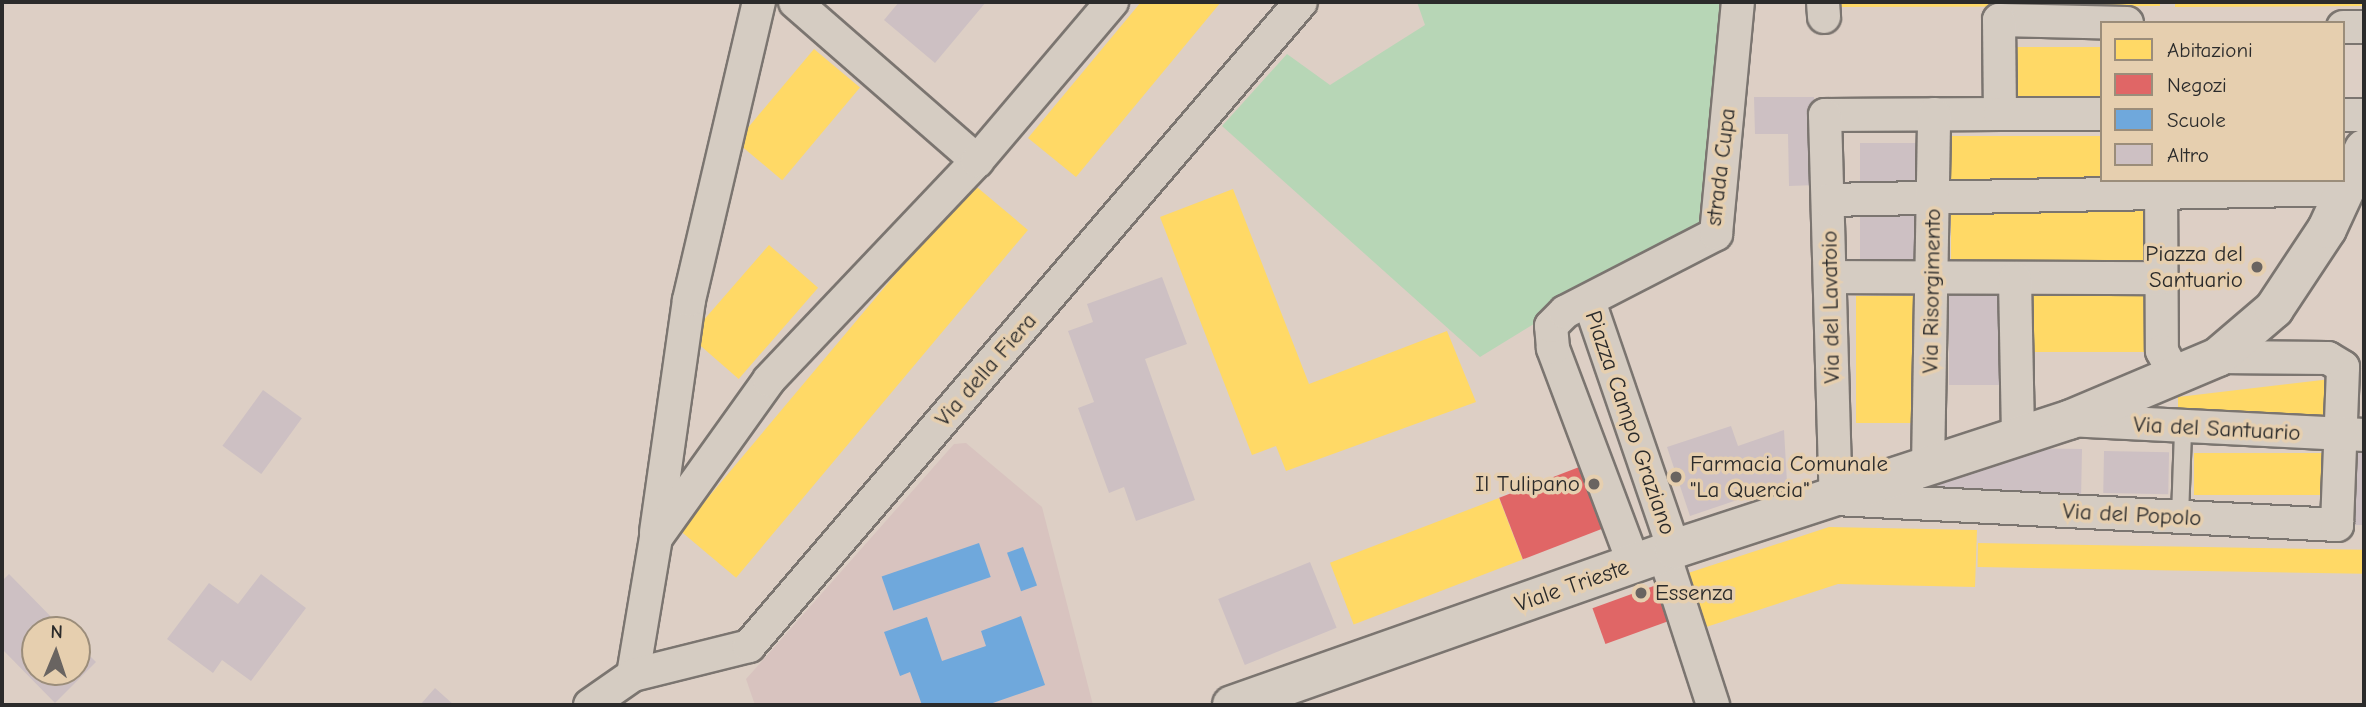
<!DOCTYPE html>
<html>
<head>
<meta charset="utf-8">
<style>
	body { margin:0 }
	#map { position:relative; width:2366px; height:707px; overflow:hidden; background:#ddcfc5; font-family:"Comic Neue",sans-serif }
	div>[style] { position:absolute }
	[style*='--x'] { left:calc(var(--x)*1px); top:calc(var(--y)*1px); width:calc(var(--w)*1px); rotate:calc(var(--a)*1deg) }
	.built>* { inset:0; background:#d8c3bf }
	.green>* { inset:0; background:#b7d6b6 }
	.homes>* { inset:0; background:#ffd966; transform-origin:0 0 }
	.shops>* { inset:0; background:#e06666; transform-origin:0 0 }
	.schools>* { inset:0; background:#6fa8dc; transform-origin:0 0 }
	.building>* { inset:0; background:#cdc0c3; transform-origin:0 0 }
	.roads { filter:drop-shadow(2px 0 #7b7570) drop-shadow(-2px 0 #7b7570) drop-shadow(0 2px #7b7570) drop-shadow(0 -2px #7b7570) }
	.lane>* { height:16px; margin:-8px; padding:0 8px; transform-origin:8px; border-radius:8px; background:#d5ccc2 }
	.street>* { height:32px; margin:-16px; padding:0 16px; transform-origin:16px; border-radius:16px; background:#d5ccc2 }
	.secondary>* { height:38px; margin:-19px; padding:0 19px; transform-origin:19px; border-radius:19px; background:#d5ccc2 }
	.dots>* { width:19px; height:19px; translate:-50% -50%; box-sizing:border-box; border:4px solid #e6cfaf; border-radius:50% }
	span { translate:-50% -50%; white-space:nowrap; text-align:center; line-height:1.15; -webkit-text-stroke:7px #e6cfaf; paint-order:stroke }
	.street-label { font-size:23px; color:#2b2b2b }
	.poi-label { font-size:23px; color:#2b2b2b }
	.right { translate:-100% -50%; text-align:right }
	.left { translate:0 -50%; text-align:left }
	.frame { position:absolute; inset:0; border:4px solid #2b2b2b; pointer-events:none }
	.legend { position:absolute; left:2100px; top:21px; width:245px; height:161px; box-sizing:border-box; background:#e6cfaf; border:2px solid #9b8d7a; margin:0; padding:9px 12px; list-style:none; font-size:21px; color:#2b2b2b }
	.legend li { display:flex; align-items:center; gap:14px; height:35px }
	.legend b { width:35px; border:2px solid #9b8d7a }
	.north { position:absolute; left:21px; top:616px; width:70px; height:70px; box-sizing:border-box; background:#e6cfaf; border:2px solid #9b8d7a; border-radius:50%; rotate:2deg; font-size:19px; font-weight:700; line-height:28px; text-align:center; color:#2b2b2b }
	.north::after { content:''; display:block; margin:auto; width:24px; height:32px; background:#696461; clip-path:polygon(50% 0,100% 100%,50% 72%,0 100%) }
</style>
</head>
<body>
<div id="map">
	<div class="built">
		<div style="clip-path:polygon(966px 443px,1042px 507px,1093px 705px,755px 705px,746px 679px,954px 444px)"></div>
	</div>
	<div class="green">
		<div style="clip-path:polygon(1417px 2px,1720px 2px,1699px 223px,1480px 357px,1222px 126px,1287px 54px,1330px 85px,1425px 25px)"></div>
	</div>
	<div class="homes">
		<div style="clip-path:polygon(1141px 2px,1221px 2px,1076px 177px,1028px 138px)"></div>
		<div style="clip-path:polygon(1836px 2px,2160px 2px,2160px 6px,1836px 7px)"></div>
		<div style="clip-path:polygon(2175px 2px,2364px 2px,2364px 6px,2175px 7px)"></div>
		<div style="left:2017px;top:47px;width:85px;height:50px"></div>
		<div style="left:814px;top:49px;width:60px;height:121px;rotate:40deg"></div>
		<div style="left:2102px;top:136px;width:44px;height:152px;rotate:90deg"></div>
		<div style="left:972px;top:183px;width:73px;height:454px;rotate:40deg"></div>
		<div style="clip-path:polygon(1233px 189px,1309px 384px,1447px 331px,1476px 402px,1286px 471px,1276px 446px,1252px 455px,1160px 217px)"></div>
		<div style="left:1951px;top:211px;width:194px;height:51px"></div>
		<div style="left:769px;top:245px;width:65px;height:121px;rotate:41deg"></div>
		<div style="left:2023px;top:295px;width:126px;height:57px"></div>
		<div style="left:1856px;top:296px;width:59px;height:127px"></div>
		<div style="clip-path:polygon(2331px 379px,2330px 421px,2178px 420px,2178px 397px)"></div>
		<div style="left:2194px;top:453px;width:129px;height:42px"></div>
		<div style="left:1499px;top:498px;width:66px;height:181px;rotate:69deg"></div>
		<div style="clip-path:polygon(1829px 527px,1977px 530px,1975px 587px,1838px 584px,1700px 629px,1682px 575px)"></div>
		<div style="left:1978px;top:543px;width:386px;height:24px;rotate:1deg"></div>
	</div>
	<div class="shops">
		<div style="left:1587px;top:464px;width:66px;height:94px;rotate:69deg"></div>
		<div style="left:1662px;top:583px;width:38px;height:74px;rotate:70deg"></div>
	</div>
	<div class="schools">
		<div style="left:979px;top:543px;width:36px;height:103px;rotate:71deg"></div>
		<div style="left:1023px;top:547px;width:41px;height:17px;rotate:70deg"></div>
		<div style="clip-path:polygon(1021px 616px,1045px 685px,987px 705px,922px 705px,910px 672px,900px 676px,884px 632px,927px 617px,942px 661px,986px 646px,981px 631px)"></div>
	</div>
	<div class="building">
		<div style="clip-path:polygon(899px 2px,986px 2px,935px 63px,884px 20px)"></div>
		<div style="clip-path:polygon(1754px 97px,1814px 97px,1816px 185px,1789px 186px,1788px 134px,1755px 134px)"></div>
		<div style="left:1917px;top:143px;width:47px;height:57px;rotate:90deg"></div>
		<div style="left:1915px;top:211px;width:52px;height:55px;rotate:90deg"></div>
		<div style="clip-path:polygon(1162px 277px,1187px 344px,1145px 359px,1195px 500px,1136px 521px,1124px 487px,1109px 493px,1078px 408px,1094px 402px,1068px 331px,1093px 322px,1087px 304px)"></div>
		<div style="left:1949px;top:295px;width:58px;height:90px"></div>
		<div style="left:263px;top:390px;width:48px;height:69px;rotate:36deg"></div>
		<div style="clip-path:polygon(1731px 426px,1738px 446px,1784px 430px,1787px 483px,1690px 516px,1667px 447px)"></div>
		<div style="clip-path:polygon(2015px 448px,2082px 449px,2081px 499px,1937px 496px,1938px 473px)"></div>
		<div style="left:2104px;top:451px;width:65px;height:42px;rotate:1deg"></div>
		<div style="left:2355px;top:452px;width:9px;height:73px"></div>
		<div style="left:1310px;top:562px;width:71px;height:99px;rotate:68deg"></div>
		<div style="clip-path:polygon(9px 574px,64px 630px,35px 630px,35px 672px,77px 672px,77px 643px,96px 662px,55px 703px,2px 649px,2px 581px)"></div>
		<div style="clip-path:polygon(261px 574px,306px 608px,251px 681px,222px 660px,213px 673px,167px 639px,209px 583px,238px 604px)"></div>
		<div style="clip-path:polygon(435px 688px,454px 705px,420px 705px)"></div>
	</div>
	<div class="roads">
		<div class="lane">
			<div style="--x:2180;--y:517;--w:88;--a:-88"></div>
		</div>
		<div class="street">
			<div style="--x:795;--y:2;--w:242;--a:41.1"></div>
			<div style="--x:1823;--y:2;--w:15;--a:86"></div>
			<div style="--x:2127;--y:23;--w:128;--a:-178.7"></div>
			<div style="--x:1999;--y:20;--w:94;--a:89.4"></div>
			<div style="--x:2000;--y:114;--w:175;--a:179.7"></div>
			<div style="--x:1825;--y:115;--w:384;--a:88.4"></div>
			<div style="--x:1836;--y:499;--w:502;--a:2.97"></div>
			<div style="--x:2337;--y:525;--w:158;--a:-87.8"></div>
			<div style="--x:2343;--y:367;--w:17;--a:-149"></div>
			<div style="--x:2328;--y:358;--w:110;--a:-179.5"></div>
			<div style="--x:2343;--y:27;--w:21;--a:0"></div>
			<div style="--x:2000;--y:114;--w:102;--a:0"></div>
			<div style="--x:2343;--y:115;--w:21;--a:0"></div>
			<div style="--x:2161;--y:180;--w:171;--a:89.7"></div>
			<div style="--x:2162;--y:351;--w:30;--a:62"></div>
			<div style="--x:1828;--y:200;--w:518;--a:-1.22"></div>
			<div style="--x:1830;--y:277;--w:331;--a:0.2"></div>
			<div style="--x:2015;--y:279;--w:157;--a:88.9"></div>
			<div style="--x:1589;--y:301;--w:262;--a:71.1"></div>
			<div style="--x:2069;--y:420;--w:295;--a:2.9"></div>
			<div style="--x:1928;--y:467;--w:353;--a:-89"></div>
			<div style="--x:656;--y:532;--w:234;--a:-81.9"></div>
			<div style="--x:689;--y:300;--w:306;--a:-76.8"></div>
			<div style="--x:1664;--y:554;--w:159;--a:72"></div>
			<div style="--x:1634;--y:564;--w:231;--a:-110.6"></div>
			<div style="--x:1553;--y:348;--w:22;--a:-95"></div>
			<div style="--x:1551;--y:326;--w:20;--a:-45"></div>
			<div style="--x:1565;--y:312;--w:170;--a:-27.3"></div>
			<div style="--x:1716;--y:234;--w:233;--a:-84.6"></div>
			<div style="--x:633;--y:675;--w:139;--a:-80.5"></div>
			<div style="--x:656;--y:538;--w:194;--a:-54.4"></div>
			<div style="--x:769;--y:380;--w:302;--a:-46.5"></div>
			<div style="--x:977;--y:161;--w:209;--a:-49.7"></div>
			<div style="--x:590;--y:705;--w:52;--a:-34.9"></div>
			<div style="--x:633;--y:675;--w:120;--a:-14"></div>
			<div style="--x:749;--y:646;--w:848;--a:-49.4"></div>
		</div>
		<div class="secondary">
			<div style="--x:1232;--y:705;--w:469;--a:-19.4"></div>
			<div style="--x:1674;--y:549;--w:416;--a:-18.1"></div>
			<div style="--x:2069;--y:420;--w:162;--a:-22.9"></div>
			<div style="--x:2218;--y:357;--w:74;--a:-40.6"></div>
			<div style="--x:2274;--y:309;--w:96;--a:-56.5"></div>
			<div style="--x:2327;--y:229;--w:88;--a:-65.2"></div>
		</div>
	</div>
	<div class="dots">
		<div style="left:2257px;top:267px;background:#696461"></div>
		<div style="left:1676px;top:477px;background:#696461"></div>
		<div style="left:1594px;top:484px;background:#696461"></div>
		<div style="left:1641px;top:593px;background:#696461"></div>
	</div>
	<div class="street-label">
		<span style="left:1721px;top:167px;rotate:-83deg">strada Cupa</span>
		<span style="left:1932px;top:291px;rotate:-89deg">Via Risorgimento</span>
		<span style="left:1831px;top:307px;rotate:-91deg">Via del Lavatoio</span>
		<span style="left:986px;top:370px;rotate:-49deg">Via della Fiera</span>
		<span style="left:1630px;top:423px;rotate:71deg">Piazza Campo Graziano</span>
		<span style="left:2217px;top:429px;rotate:3deg">Via del Santuario</span>
		<span style="left:2132px;top:515px;rotate:3deg">Via del Popolo</span>
		<span style="left:1572px;top:586px;rotate:-19deg">Viale Trieste</span>
	</div>
	<div class="poi-label">
		<span class="right" style="left:2243px;top:267px">Piazza del<br>Santuario</span>
		<span class="left" style="left:1690px;top:477px">Farmacia Comunale<br>"La Quercia"</span>
		<span class="right" style="left:1580px;top:484px">Il Tulipano</span>
		<span class="left" style="left:1655px;top:593px">Essenza</span>
	</div>
	<div class="frame"></div>
	<ul class="legend">
	<li><b style="height:19px;background:#ffd966"></b>Abitazioni</li>
	<li><b style="height:19px;background:#e06666"></b>Negozi</li>
	<li><b style="height:19px;background:#6fa8dc"></b>Scuole</li>
	<li><b style="height:19px;background:#cdc0c3"></b>Altro</li>
	</ul>
	<div class="north">N</div>
</div>
</body>
</html>
